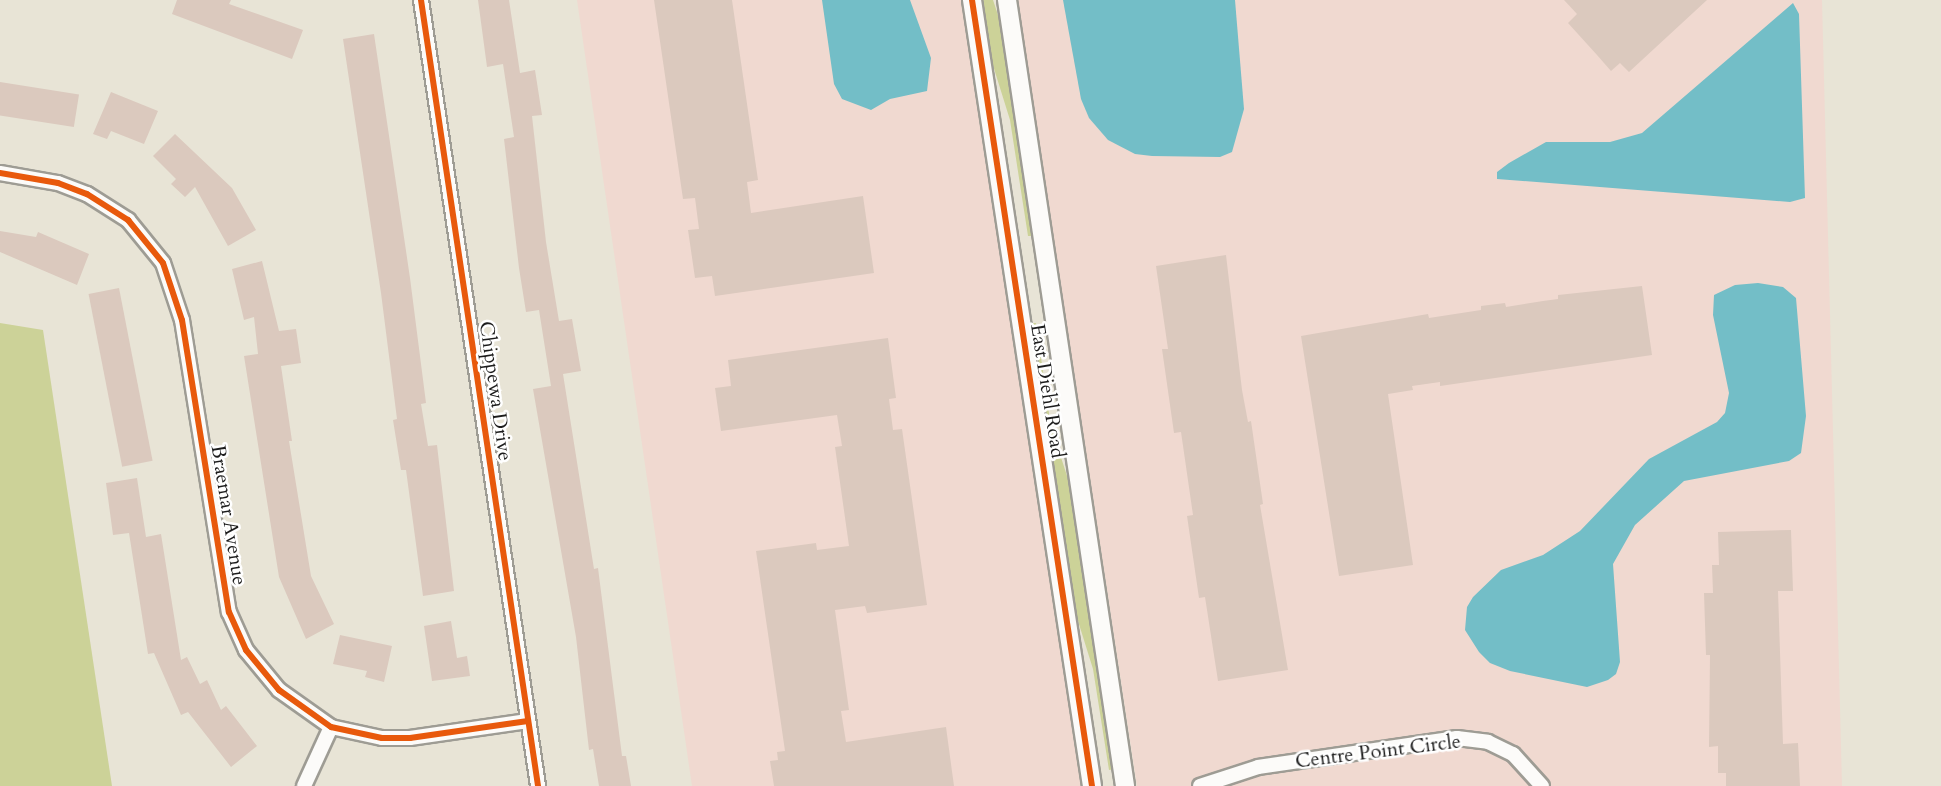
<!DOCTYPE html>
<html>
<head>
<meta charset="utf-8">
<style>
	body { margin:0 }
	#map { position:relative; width:1941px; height:786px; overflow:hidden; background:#e8e4d6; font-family:Cardo,serif }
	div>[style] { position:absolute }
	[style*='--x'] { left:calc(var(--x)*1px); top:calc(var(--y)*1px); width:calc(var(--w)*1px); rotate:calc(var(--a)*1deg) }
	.built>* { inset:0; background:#f0d9d0 }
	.green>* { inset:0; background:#ccd298 }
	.water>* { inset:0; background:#73bec7 }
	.building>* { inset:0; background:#dbc9be; transform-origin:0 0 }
	.roads { filter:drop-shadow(2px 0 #9e9c94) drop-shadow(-2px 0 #9e9c94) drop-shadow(0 2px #9e9c94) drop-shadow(0 -2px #9e9c94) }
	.minor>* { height:14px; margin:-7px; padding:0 7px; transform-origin:7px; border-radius:7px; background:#fcfbf9 }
	.tertiary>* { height:18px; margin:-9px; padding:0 9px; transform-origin:9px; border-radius:9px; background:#fcfbf9 }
	.cycleway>* { height:6px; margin:-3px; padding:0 3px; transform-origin:3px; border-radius:3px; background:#e8590c }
	span { translate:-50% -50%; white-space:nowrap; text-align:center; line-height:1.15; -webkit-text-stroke:5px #fff; paint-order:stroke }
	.street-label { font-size:20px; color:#1c1c1c }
</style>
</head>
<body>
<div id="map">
	<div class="built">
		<div style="clip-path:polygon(577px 0,961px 0,1081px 786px,692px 786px)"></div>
		<div style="clip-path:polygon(1017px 0,1822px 0,1842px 786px,1137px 786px)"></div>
	</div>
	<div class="green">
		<div style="clip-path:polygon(981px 0,993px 0,999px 18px,1033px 236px,1028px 236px,1010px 120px,991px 59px)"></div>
		<div style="clip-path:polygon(0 323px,43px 330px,112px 786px,0 786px)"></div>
		<div style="clip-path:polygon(1031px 323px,1036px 323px,1051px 427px,1071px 488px,1114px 769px,1109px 770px,1093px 669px,1073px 605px)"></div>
	</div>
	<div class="water">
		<div style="clip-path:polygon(822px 0,910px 0,931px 58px,927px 91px,890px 99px,871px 110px,842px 99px,834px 84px)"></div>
		<div style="clip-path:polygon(1063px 0,1235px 0,1244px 109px,1232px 152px,1220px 157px,1152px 156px,1135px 154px,1108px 140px,1089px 118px,1081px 99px)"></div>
		<div style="clip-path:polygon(1793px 3px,1799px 14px,1805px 198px,1790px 202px,1497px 179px,1497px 172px,1509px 163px,1546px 142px,1610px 142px,1642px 133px)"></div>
		<div style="clip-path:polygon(1758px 283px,1783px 287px,1796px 298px,1806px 416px,1801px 453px,1789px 461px,1684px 481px,1635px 525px,1613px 564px,1620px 662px,1616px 674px,1608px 680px,1587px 687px,1510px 671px,1490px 663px,1479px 652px,1465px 630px,1467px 607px,1473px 597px,1501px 570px,1543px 555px,1580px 531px,1649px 459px,1717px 422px,1725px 413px,1729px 393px,1713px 315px,1714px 295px,1735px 285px)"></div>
	</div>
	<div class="building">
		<div style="clip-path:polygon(177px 0,231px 0,229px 4px,303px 30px,292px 59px,172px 14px)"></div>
		<div style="clip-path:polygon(478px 0,509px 0,520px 73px,535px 70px,542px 115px,532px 116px,546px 242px,559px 321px,572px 319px,581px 371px,563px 374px,594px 569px,598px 568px,622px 756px,626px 756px,631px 786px,599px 786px,593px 749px,589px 750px,576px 637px,533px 389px,551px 386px,539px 310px,526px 312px,519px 268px,504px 139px,514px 137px,503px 64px,487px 67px)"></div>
		<div style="clip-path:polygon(654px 0,732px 0,758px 180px,747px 182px,751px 213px,863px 196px,874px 273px,715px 296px,712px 276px,695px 278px,688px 230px,699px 229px,695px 198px,683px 199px)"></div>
		<div style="clip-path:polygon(1564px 0,1707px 0,1629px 72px,1620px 63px,1611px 71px,1597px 55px,1568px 23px,1577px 14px)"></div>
		<div style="clip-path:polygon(374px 34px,410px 278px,426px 403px,421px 404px,428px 446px,437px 445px,454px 591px,423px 596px,406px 470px,401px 470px,393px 420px,397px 419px,381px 293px,343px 39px)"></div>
		<div style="left:0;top:82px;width:80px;height:33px;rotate:9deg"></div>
		<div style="clip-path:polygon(111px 92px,158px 111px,144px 144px,111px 131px,107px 139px,93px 134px)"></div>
		<div style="clip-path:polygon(175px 134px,232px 188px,256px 230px,228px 246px,195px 187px,185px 197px,171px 184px,176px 179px,153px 156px)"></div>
		<div style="clip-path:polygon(0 231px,36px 237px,38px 232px,89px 254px,77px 285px,0 252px)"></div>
		<div style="clip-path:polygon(1226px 255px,1242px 390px,1248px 422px,1251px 421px,1263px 504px,1260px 505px,1288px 670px,1218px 681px,1205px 597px,1199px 598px,1187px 516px,1193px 515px,1181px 432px,1174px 433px,1162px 349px,1168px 349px,1156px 266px)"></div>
		<div style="clip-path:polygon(262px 261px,279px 331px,296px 329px,301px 363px,281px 366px,292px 441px,289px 441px,311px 576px,334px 624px,306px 639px,279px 577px,244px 356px,258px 354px,254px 317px,244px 320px,232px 269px)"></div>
		<div style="clip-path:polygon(1642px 286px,1652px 355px,1440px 386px,1440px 382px,1412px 386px,1413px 390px,1388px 394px,1413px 565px,1339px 576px,1301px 336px,1428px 314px,1429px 318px,1481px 310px,1481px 306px,1505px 303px,1506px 307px,1543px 301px,1558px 299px,1558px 295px)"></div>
		<div style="left:119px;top:288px;width:176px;height:31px;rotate:79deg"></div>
		<div style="clip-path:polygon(888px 338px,896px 398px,889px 399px,893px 430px,902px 429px,927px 605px,867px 613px,865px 606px,835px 610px,849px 710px,841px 711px,846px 742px,946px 727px,954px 786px,774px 786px,770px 761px,778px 760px,777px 752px,785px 751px,756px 551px,816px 543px,817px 550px,849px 546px,835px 447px,842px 446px,837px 415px,721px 431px,715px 388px,731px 386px,728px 360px)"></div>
		<div style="clip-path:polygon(137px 478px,146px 537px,161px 534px,181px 660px,187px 657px,200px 684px,207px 680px,221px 710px,226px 706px,257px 746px,231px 767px,188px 712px,181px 715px,154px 653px,148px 654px,129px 533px,113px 535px,106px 483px)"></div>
		<div style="clip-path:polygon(1791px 530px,1793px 591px,1778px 591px,1783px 744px,1798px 743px,1800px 786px,1726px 786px,1726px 773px,1718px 773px,1718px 746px,1709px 747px,1710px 655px,1706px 655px,1704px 593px,1713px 593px,1712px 565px,1719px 565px,1718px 532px)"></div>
		<div style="clip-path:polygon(451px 621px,457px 658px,467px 656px,470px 676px,432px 681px,424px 626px)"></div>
		<div style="clip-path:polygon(340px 635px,392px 646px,384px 682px,365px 677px,367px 671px,333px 664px)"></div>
	</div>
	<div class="roads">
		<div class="minor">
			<div style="--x:421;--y:0;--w:795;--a:81.53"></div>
			<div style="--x:0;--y:173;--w:59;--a:9.8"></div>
			<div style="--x:58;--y:183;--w:31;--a:21"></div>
			<div style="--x:87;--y:194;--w:49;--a:32.4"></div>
			<div style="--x:128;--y:220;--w:55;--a:50.9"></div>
			<div style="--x:163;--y:263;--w:60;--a:71.6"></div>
			<div style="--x:182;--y:320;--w:296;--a:80.9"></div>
			<div style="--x:229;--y:612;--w:42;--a:65.9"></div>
			<div style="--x:246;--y:650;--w:52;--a:50.5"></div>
			<div style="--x:279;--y:690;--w:64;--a:35.4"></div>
			<div style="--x:331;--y:727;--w:52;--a:12.2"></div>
			<div style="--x:382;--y:738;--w:28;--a:0"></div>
			<div style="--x:410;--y:738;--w:119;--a:-8.2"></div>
			<div style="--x:304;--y:786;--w:65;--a:-65.4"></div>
			<div style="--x:1200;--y:786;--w:61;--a:-18.1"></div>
			<div style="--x:1258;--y:767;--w:201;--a:-8.3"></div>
			<div style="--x:1457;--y:738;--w:31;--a:7"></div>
			<div style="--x:1488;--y:742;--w:28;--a:26"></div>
			<div style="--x:1513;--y:754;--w:43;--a:47.8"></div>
		</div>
		<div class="tertiary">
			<div style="--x:972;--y:0;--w:795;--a:81.32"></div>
			<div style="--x:1007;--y:0;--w:795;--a:81.46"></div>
		</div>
	</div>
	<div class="cycleway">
		<div style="--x:421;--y:0;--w:795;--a:81.53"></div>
		<div style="--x:972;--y:0;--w:795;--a:81.32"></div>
		<div style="--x:0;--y:173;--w:59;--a:9.8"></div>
		<div style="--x:58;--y:183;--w:31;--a:21"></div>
		<div style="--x:87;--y:194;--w:49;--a:32.4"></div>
		<div style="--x:128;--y:220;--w:55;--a:50.9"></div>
		<div style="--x:163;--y:263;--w:60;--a:71.6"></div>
		<div style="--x:182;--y:320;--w:296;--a:80.9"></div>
		<div style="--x:229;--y:612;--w:42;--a:65.9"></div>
		<div style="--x:246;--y:650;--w:52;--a:50.5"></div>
		<div style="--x:279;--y:690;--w:64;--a:35.4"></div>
		<div style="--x:331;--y:727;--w:52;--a:12.2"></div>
		<div style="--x:382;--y:738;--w:28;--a:0"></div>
		<div style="--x:410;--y:738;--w:119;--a:-8.2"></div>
	</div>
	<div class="street-label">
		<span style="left:496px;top:391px;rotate:82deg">Chippewa Drive</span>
		<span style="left:1048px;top:391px;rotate:81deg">East Diehl Road</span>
		<span style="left:229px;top:515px;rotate:81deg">Braemar Avenue</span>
		<span style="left:1378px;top:751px;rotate:-7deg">Centre Point Circle</span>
	</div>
</div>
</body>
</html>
